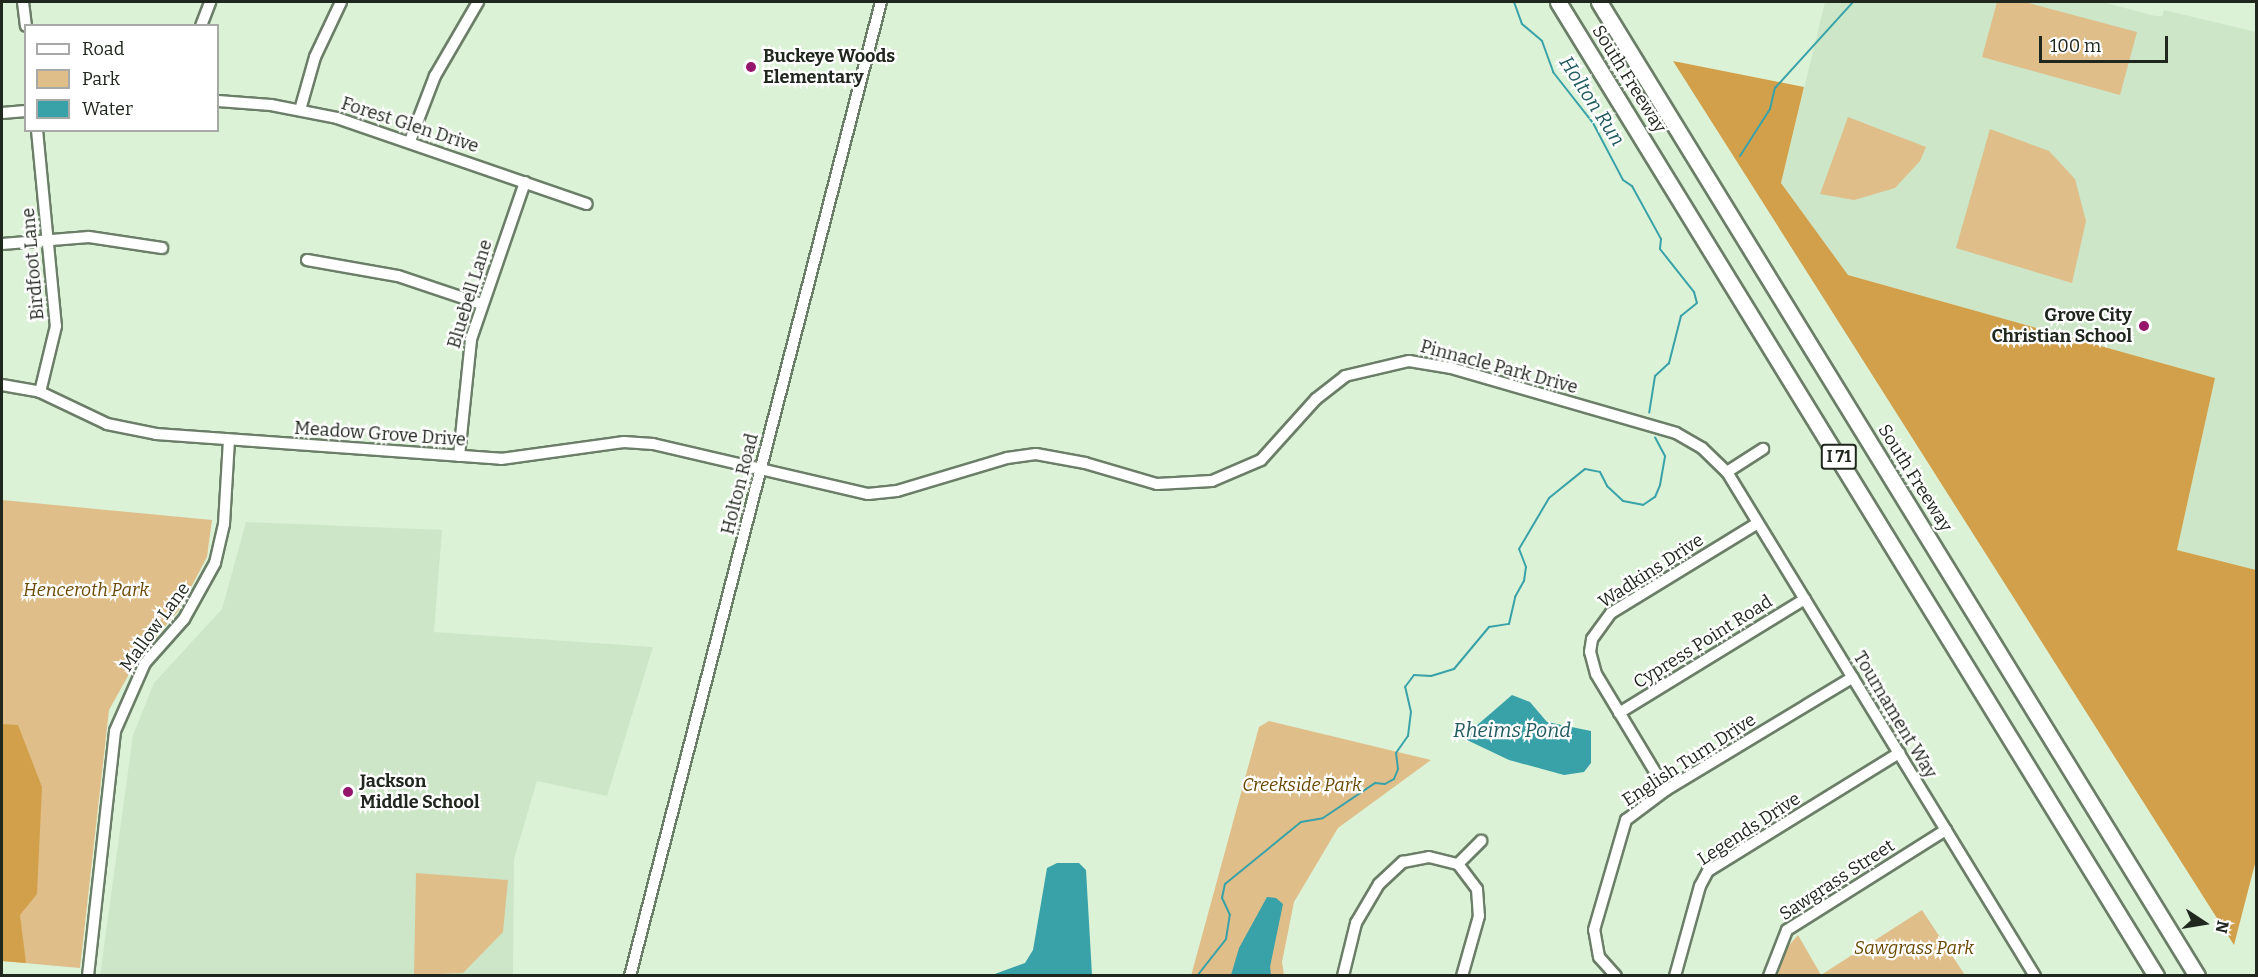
<!DOCTYPE html>
<html>
<head>
<meta charset="utf-8">
<style>
	body { margin:0 }
	#map { position:relative; width:2258px; height:977px; overflow:hidden; background:#dcf2d7; font-family:Bitter,serif }
	div>[style] { position:absolute }
	[style*='--x'] { left:calc(var(--x)*1px); top:calc(var(--y)*1px); width:calc(var(--w)*1px); rotate:calc(var(--a)*1deg) }
	.built>* { inset:0; background:#cce6c7 }
	.green>* { inset:0; background:#dfbe8a }
	.forest>* { inset:0; background:#d2a04b }
	.water>* { inset:0; background:#39a2a9 }
	.stream>* { height:2px; margin:-1px; padding:0 1px; transform-origin:1px; border-radius:1px; background:#39a2a9 }
	.roads { filter:drop-shadow(2px 0 #6b7e67) drop-shadow(-2px 0 #6b7e67) drop-shadow(0 2px #6b7e67) drop-shadow(0 -2px #6b7e67) }
	.minor>* { height:10px; margin:-5px; padding:0 5px; transform-origin:5px; border-radius:5px; background:#fff }
	.highway>* { height:15px; margin:-7.5px; padding:0 7.5px; transform-origin:7.5px; border-radius:7.5px; background:#fff }
	.dots>* { width:16px; height:16px; translate:-50% -50%; box-sizing:border-box; border:3px solid #fff; border-radius:50% }
	span { translate:-50% -50%; white-space:nowrap; text-align:center; line-height:1.15; -webkit-text-stroke:4.5px #fff; paint-order:stroke }
	.shield-label span { padding:2px 4px; background:#fff; border:2px solid; border-radius:4px; -webkit-text-stroke-width:0 }
	.shield-label { font-size:16px; color:#20271e; font-weight:700 }
	.poi-label { font-size:18px; color:#20271e; font-weight:700 }
	.left { translate:0 -50%; text-align:left }
	.right { translate:-100% -50%; text-align:right }
	.street-label { font-size:18px; color:#20271e }
	.park-label { font-size:18px; color:#6a4801; font-style:italic }
	.water-label { font-size:20px; color:#225b60; font-style:italic }
	.frame { position:absolute; inset:0; border:3px solid #20271e; pointer-events:none }
	.legend { position:absolute; left:24px; top:24px; width:195px; height:108px; box-sizing:border-box; background:#fff; border:2px solid #a6a9a5; margin:0; padding:8px 10px; list-style:none; font-size:18px; color:#20271e }
	.legend li { display:flex; align-items:center; gap:12px; height:30px }
	.legend b { width:30px; border:2px solid #a6a9a5 }
	.north { position:absolute; left:2174px; top:893px; width:60px; height:60px; -webkit-text-stroke:4px #fff; paint-order:stroke; rotate:102deg; font-size:16px; font-weight:700; line-height:24px; text-align:center; color:#20271e }
	.north::after { content:''; display:block; margin:auto; width:21px; height:27px; background:#20271e; clip-path:polygon(50% 0,100% 100%,50% 72%,0 100%) }
	.scale { position:absolute; left:2039px; top:36px; width:129px; height:27px; box-sizing:border-box; border:3px solid #20271e; border-top:0; padding-left:8px; font-size:18px; line-height:21px; white-space:nowrap; color:#20271e; -webkit-text-stroke:4px #fff; paint-order:stroke }
</style>
</head>
<body>
<div id="map">
	<div class="built">
		<div style="clip-path:polygon(1825px 2px,2103px 2px,2155px 16px,2162px 16px,2164px 10px,2256px 32px,2256px 570px,2177px 550px,2215px 378px,1848px 275px,1781px 183px)"></div>
		<div style="clip-path:polygon(246px 522px,442px 530px,434px 632px,653px 647px,607px 796px,537px 781px,514px 859px,513px 975px,100px 976px,133px 735px,154px 683px,222px 609px)"></div>
	</div>
	<div class="green">
		<div style="clip-path:polygon(1997px 2px,2025px 2px,2137px 32px,2120px 95px,1982px 57px)"></div>
		<div style="clip-path:polygon(1848px 117px,1926px 147px,1920px 161px,1895px 188px,1854px 200px,1820px 194px)"></div>
		<div style="clip-path:polygon(1990px 129px,2049px 151px,2075px 179px,2086px 221px,2072px 283px,1956px 248px)"></div>
		<div style="clip-path:polygon(2px 500px,212px 520px,207px 557px,179px 610px,138px 658px,109px 710px,80px 968px,2px 961px)"></div>
		<div style="clip-path:polygon(1269px 721px,1431px 760px,1338px 828px,1294px 902px,1282px 962px,1284px 975px,1191px 976px,1259px 727px)"></div>
		<div style="clip-path:polygon(416px 873px,508px 880px,503px 932px,463px 973px,414px 975px)"></div>
		<div style="clip-path:polygon(1922px 910px,1965px 975px,1778px 975px,1785px 950px,1798px 935px,1821px 975px)"></div>
	</div>
	<div class="forest">
		<div style="clip-path:polygon(1673px 61px,1804px 87px,1781px 183px,1848px 275px,2215px 378px,2177px 550px,2256px 570px,2256px 860px,2234px 945px)"></div>
		<div style="clip-path:polygon(2px 724px,18px 725px,42px 787px,37px 894px,20px 915px,26px 963px,2px 961px)"></div>
	</div>
	<div class="water">
		<div style="clip-path:polygon(1512px 695px,1530px 702px,1547px 722px,1591px 731px,1591px 763px,1584px 772px,1564px 775px,1509px 760px,1467px 740px,1468px 733px)"></div>
		<div style="clip-path:polygon(1057px 863px,1079px 863px,1086px 870px,1092px 975px,992px 975px,1025px 963px,1033px 950px,1047px 868px)"></div>
		<div style="clip-path:polygon(1267px 897px,1276px 898px,1283px 904px,1270px 967px,1271px 975px,1231px 975px,1239px 948px)"></div>
	</div>
	<div class="stream">
		<div style="--x:1514;--y:2;--w:23;--a:70"></div>
		<div style="--x:1522;--y:24;--w:26;--a:40"></div>
		<div style="--x:1542;--y:41;--w:33;--a:70"></div>
		<div style="--x:1553;--y:72;--w:65;--a:51.9"></div>
		<div style="--x:1593;--y:123;--w:64;--a:62.2"></div>
		<div style="--x:1623;--y:180;--w:11;--a:34"></div>
		<div style="--x:1632;--y:186;--w:60;--a:61.3"></div>
		<div style="--x:1661;--y:239;--w:10;--a:96"></div>
		<div style="--x:1660;--y:249;--w:55;--a:51.7"></div>
		<div style="--x:1694;--y:292;--w:11;--a:75"></div>
		<div style="--x:1697;--y:303;--w:21;--a:141"></div>
		<div style="--x:1681;--y:316;--w:49;--a:104.3"></div>
		<div style="--x:1669;--y:363;--w:19;--a:137"></div>
		<div style="--x:1655;--y:376;--w:37;--a:99"></div>
		<div style="--x:1740;--y:156;--w:56;--a:-57.4"></div>
		<div style="--x:1770;--y:109;--w:22;--a:-77"></div>
		<div style="--x:1775;--y:88;--w:116;--a:-47.8"></div>
		<div style="--x:1197;--y:976;--w:47;--a:-51.9"></div>
		<div style="--x:1226;--y:939;--w:24;--a:-81"></div>
		<div style="--x:1230;--y:915;--w:19;--a:-115"></div>
		<div style="--x:1222;--y:898;--w:14;--a:-78"></div>
		<div style="--x:1225;--y:884;--w:98;--a:-39.2"></div>
		<div style="--x:1301;--y:822;--w:22;--a:-10"></div>
		<div style="--x:1323;--y:818;--w:63;--a:-33.9"></div>
		<div style="--x:1375;--y:783;--w:10;--a:6"></div>
		<div style="--x:1385;--y:784;--w:10;--a:-29"></div>
		<div style="--x:1394;--y:779;--w:11;--a:-68"></div>
		<div style="--x:1398;--y:769;--w:16;--a:-97"></div>
		<div style="--x:1396;--y:753;--w:21;--a:-55"></div>
		<div style="--x:1408;--y:736;--w:24;--a:-83"></div>
		<div style="--x:1411;--y:712;--w:26;--a:-103"></div>
		<div style="--x:1405;--y:687;--w:15;--a:-53"></div>
		<div style="--x:1414;--y:675;--w:17;--a:3"></div>
		<div style="--x:1431;--y:676;--w:24;--a:-17"></div>
		<div style="--x:1454;--y:669;--w:55;--a:-50.2"></div>
		<div style="--x:1489;--y:627;--w:20;--a:-9"></div>
		<div style="--x:1509;--y:624;--w:28;--a:-77"></div>
		<div style="--x:1515;--y:597;--w:18;--a:-61"></div>
		<div style="--x:1524;--y:581;--w:14;--a:-82"></div>
		<div style="--x:1526;--y:567;--w:19;--a:-111"></div>
		<div style="--x:1519;--y:549;--w:59;--a:-59.5"></div>
		<div style="--x:1549;--y:498;--w:46;--a:-38.9"></div>
		<div style="--x:1585;--y:469;--w:15;--a:11"></div>
		<div style="--x:1600;--y:472;--w:16;--a:63"></div>
		<div style="--x:1607;--y:486;--w:22;--a:43"></div>
		<div style="--x:1623;--y:501;--w:20;--a:11"></div>
		<div style="--x:1643;--y:505;--w:14;--a:-34"></div>
		<div style="--x:1655;--y:497;--w:13;--a:-67"></div>
		<div style="--x:1660;--y:485;--w:29;--a:-80"></div>
		<div style="--x:1665;--y:456;--w:21;--a:-118"></div>
	</div>
	<div class="roads">
		<div class="minor">
			<div style="--x:23;--y:2;--w:24;--a:83"></div>
			<div style="--x:201;--y:26;--w:26;--a:-69"></div>
			<div style="--x:218;--y:101;--w:53;--a:4.3"></div>
			<div style="--x:271;--y:105;--w:67;--a:11.1"></div>
			<div style="--x:337;--y:118;--w:264;--a:19"></div>
			<div style="--x:300;--y:110;--w:55;--a:-74.2"></div>
			<div style="--x:315;--y:57;--w:61;--a:-64.7"></div>
			<div style="--x:2;--y:113;--w:24;--a:-5"></div>
			<div style="--x:37;--y:130;--w:197;--a:84.5"></div>
			<div style="--x:56;--y:326;--w:68;--a:103.6"></div>
			<div style="--x:410;--y:141;--w:70;--a:-69"></div>
			<div style="--x:435;--y:76;--w:86;--a:-59.8"></div>
			<div style="--x:2;--y:244;--w:87;--a:-4.6"></div>
			<div style="--x:89;--y:237;--w:74;--a:8.6"></div>
			<div style="--x:307;--y:260;--w:92;--a:10"></div>
			<div style="--x:398;--y:276;--w:88;--a:18.6"></div>
			<div style="--x:2;--y:385;--w:39;--a:10"></div>
			<div style="--x:40;--y:392;--w:74;--a:25.5"></div>
			<div style="--x:107;--y:424;--w:50;--a:11.5"></div>
			<div style="--x:156;--y:434;--w:346;--a:4.1"></div>
			<div style="--x:501;--y:459;--w:124;--a:-7.9"></div>
			<div style="--x:624;--y:442;--w:29;--a:4"></div>
			<div style="--x:653;--y:444;--w:221;--a:13.1"></div>
			<div style="--x:868;--y:494;--w:29;--a:-6"></div>
			<div style="--x:897;--y:491;--w:115;--a:-16.7"></div>
			<div style="--x:1007;--y:458;--w:29;--a:-8"></div>
			<div style="--x:1036;--y:454;--w:50;--a:10.4"></div>
			<div style="--x:1085;--y:463;--w:75;--a:16.3"></div>
			<div style="--x:1157;--y:484;--w:55;--a:-3.1"></div>
			<div style="--x:1212;--y:481;--w:53;--a:-23.2"></div>
			<div style="--x:1261;--y:460;--w:82;--a:-48"></div>
			<div style="--x:1316;--y:399;--w:37;--a:-38"></div>
			<div style="--x:1345;--y:376;--w:66;--a:-13.2"></div>
			<div style="--x:1409;--y:361;--w:43;--a:9.5"></div>
			<div style="--x:1451;--y:368;--w:234;--a:16.1"></div>
			<div style="--x:1676;--y:433;--w:30;--a:30"></div>
			<div style="--x:1702;--y:448;--w:35;--a:44"></div>
			<div style="--x:1727;--y:472;--w:591;--a:58.57"></div>
			<div style="--x:459;--y:456;--w:118;--a:-84.1"></div>
			<div style="--x:471;--y:339;--w:166;--a:-71"></div>
			<div style="--x:1727;--y:472;--w:43;--a:-32.6"></div>
			<div style="--x:1619;--y:713;--w:218;--a:-31.5"></div>
			<div style="--x:1666;--y:790;--w:135;--a:-121.1"></div>
			<div style="--x:1596;--y:674;--w:23;--a:-105"></div>
			<div style="--x:1590;--y:652;--w:13;--a:-81"></div>
			<div style="--x:1592;--y:639;--w:32;--a:-54"></div>
			<div style="--x:1611;--y:613;--w:172;--a:-31.5"></div>
			<div style="--x:1458;--y:864;--w:33;--a:-45"></div>
			<div style="--x:88;--y:976;--w:246;--a:-83.7"></div>
			<div style="--x:115;--y:731;--w:74;--a:-66.2"></div>
			<div style="--x:145;--y:663;--w:59;--a:-48.4"></div>
			<div style="--x:184;--y:619;--w:64;--a:-61"></div>
			<div style="--x:215;--y:563;--w:40;--a:-77"></div>
			<div style="--x:224;--y:524;--w:84;--a:-86.6"></div>
			<div style="--x:630;--y:976;--w:1006;--a:-75.55"></div>
			<div style="--x:1343;--y:976;--w:55;--a:-76.2"></div>
			<div style="--x:1356;--y:923;--w:45;--a:-59.5"></div>
			<div style="--x:1379;--y:884;--w:33;--a:-43"></div>
			<div style="--x:1403;--y:862;--w:26;--a:-11"></div>
			<div style="--x:1429;--y:857;--w:30;--a:14"></div>
			<div style="--x:1458;--y:864;--w:31;--a:53"></div>
			<div style="--x:1477;--y:889;--w:27;--a:86"></div>
			<div style="--x:1479;--y:916;--w:62;--a:105.8"></div>
			<div style="--x:1616;--y:976;--w:25;--a:-132"></div>
			<div style="--x:1599;--y:957;--w:27;--a:-100"></div>
			<div style="--x:1594;--y:930;--w:115;--a:-73.8"></div>
			<div style="--x:1626;--y:820;--w:50;--a:-36.9"></div>
			<div style="--x:1666;--y:790;--w:218;--a:-31.1"></div>
			<div style="--x:1675;--y:976;--w:93;--a:-74.5"></div>
			<div style="--x:1700;--y:886;--w:17;--a:-62"></div>
			<div style="--x:1708;--y:871;--w:225;--a:-31.7"></div>
			<div style="--x:1769;--y:976;--w:49;--a:-68.6"></div>
			<div style="--x:1787;--y:930;--w:188;--a:-32.2"></div>
		</div>
		<div class="highway">
			<div style="--x:1558;--y:2;--w:1143;--a:58.45"></div>
			<div style="--x:1599;--y:2;--w:1143;--a:58.45"></div>
		</div>
	</div>
	<div class="dots">
		<div style="left:751px;top:67px;background:#95146c"></div>
		<div style="left:2144px;top:326px;background:#95146c"></div>
		<div style="left:348px;top:792px;background:#95146c"></div>
	</div>
	<div class="shield-label">
		<span style="left:1839px;top:457px">I 71</span>
	</div>
	<div class="poi-label">
		<span class="left" style="left:763px;top:67px">Buckeye Woods<br>Elementary</span>
		<span class="right" style="left:2132px;top:326px">Grove City<br>Christian School</span>
		<span class="left" style="left:360px;top:792px">Jackson<br>Middle School</span>
	</div>
	<div class="street-label">
		<span style="left:1629px;top:79px;rotate:58deg">South Freeway</span>
		<span style="left:410px;top:125px;rotate:18deg">Forest Glen Drive</span>
		<span style="left:33px;top:264px;rotate:-95deg">Birdfoot Lane</span>
		<span style="left:470px;top:294px;rotate:-73deg">Bluebell Lane</span>
		<span style="left:1499px;top:367px;rotate:15deg">Pinnacle Park Drive</span>
		<span style="left:380px;top:434px;rotate:4deg">Meadow Grove Drive</span>
		<span style="left:1915px;top:478px;rotate:58deg">South Freeway</span>
		<span style="left:740px;top:484px;rotate:-76deg">Holton Road</span>
		<span style="left:1651px;top:571px;rotate:-33deg">Wadkins Drive</span>
		<span style="left:155px;top:627px;rotate:-54deg">Mallow Lane</span>
		<span style="left:1703px;top:642px;rotate:-32deg">Cypress Point Road</span>
		<span style="left:1895px;top:715px;rotate:59deg">Tournament Way</span>
		<span style="left:1689px;top:760px;rotate:-33deg">English Turn Drive</span>
		<span style="left:1749px;top:829px;rotate:-33deg">Legends Drive</span>
		<span style="left:1837px;top:880px;rotate:-33deg">Sawgrass Street</span>
	</div>
	<div class="park-label">
		<span style="left:86px;top:590px">Henceroth Park</span>
		<span style="left:1302px;top:785px">Creekside Park</span>
		<span style="left:1914px;top:948px">Sawgrass Park</span>
	</div>
	<div class="water-label">
		<span style="left:1592px;top:101px;rotate:57deg">Holton Run</span>
		<span style="left:1512px;top:730px">Rheims Pond</span>
	</div>
	<div class="frame"></div>
	<ul class="legend">
	<li><b style="height:8px;background:#fff"></b>Road</li>
	<li><b style="height:16px;background:#dfbe8a"></b>Park</li>
	<li><b style="height:16px;background:#39a2a9"></b>Water</li>
	</ul>
	<div class="north">N</div>
	<div class="scale">100 m</div>
</div>
</body>
</html>
